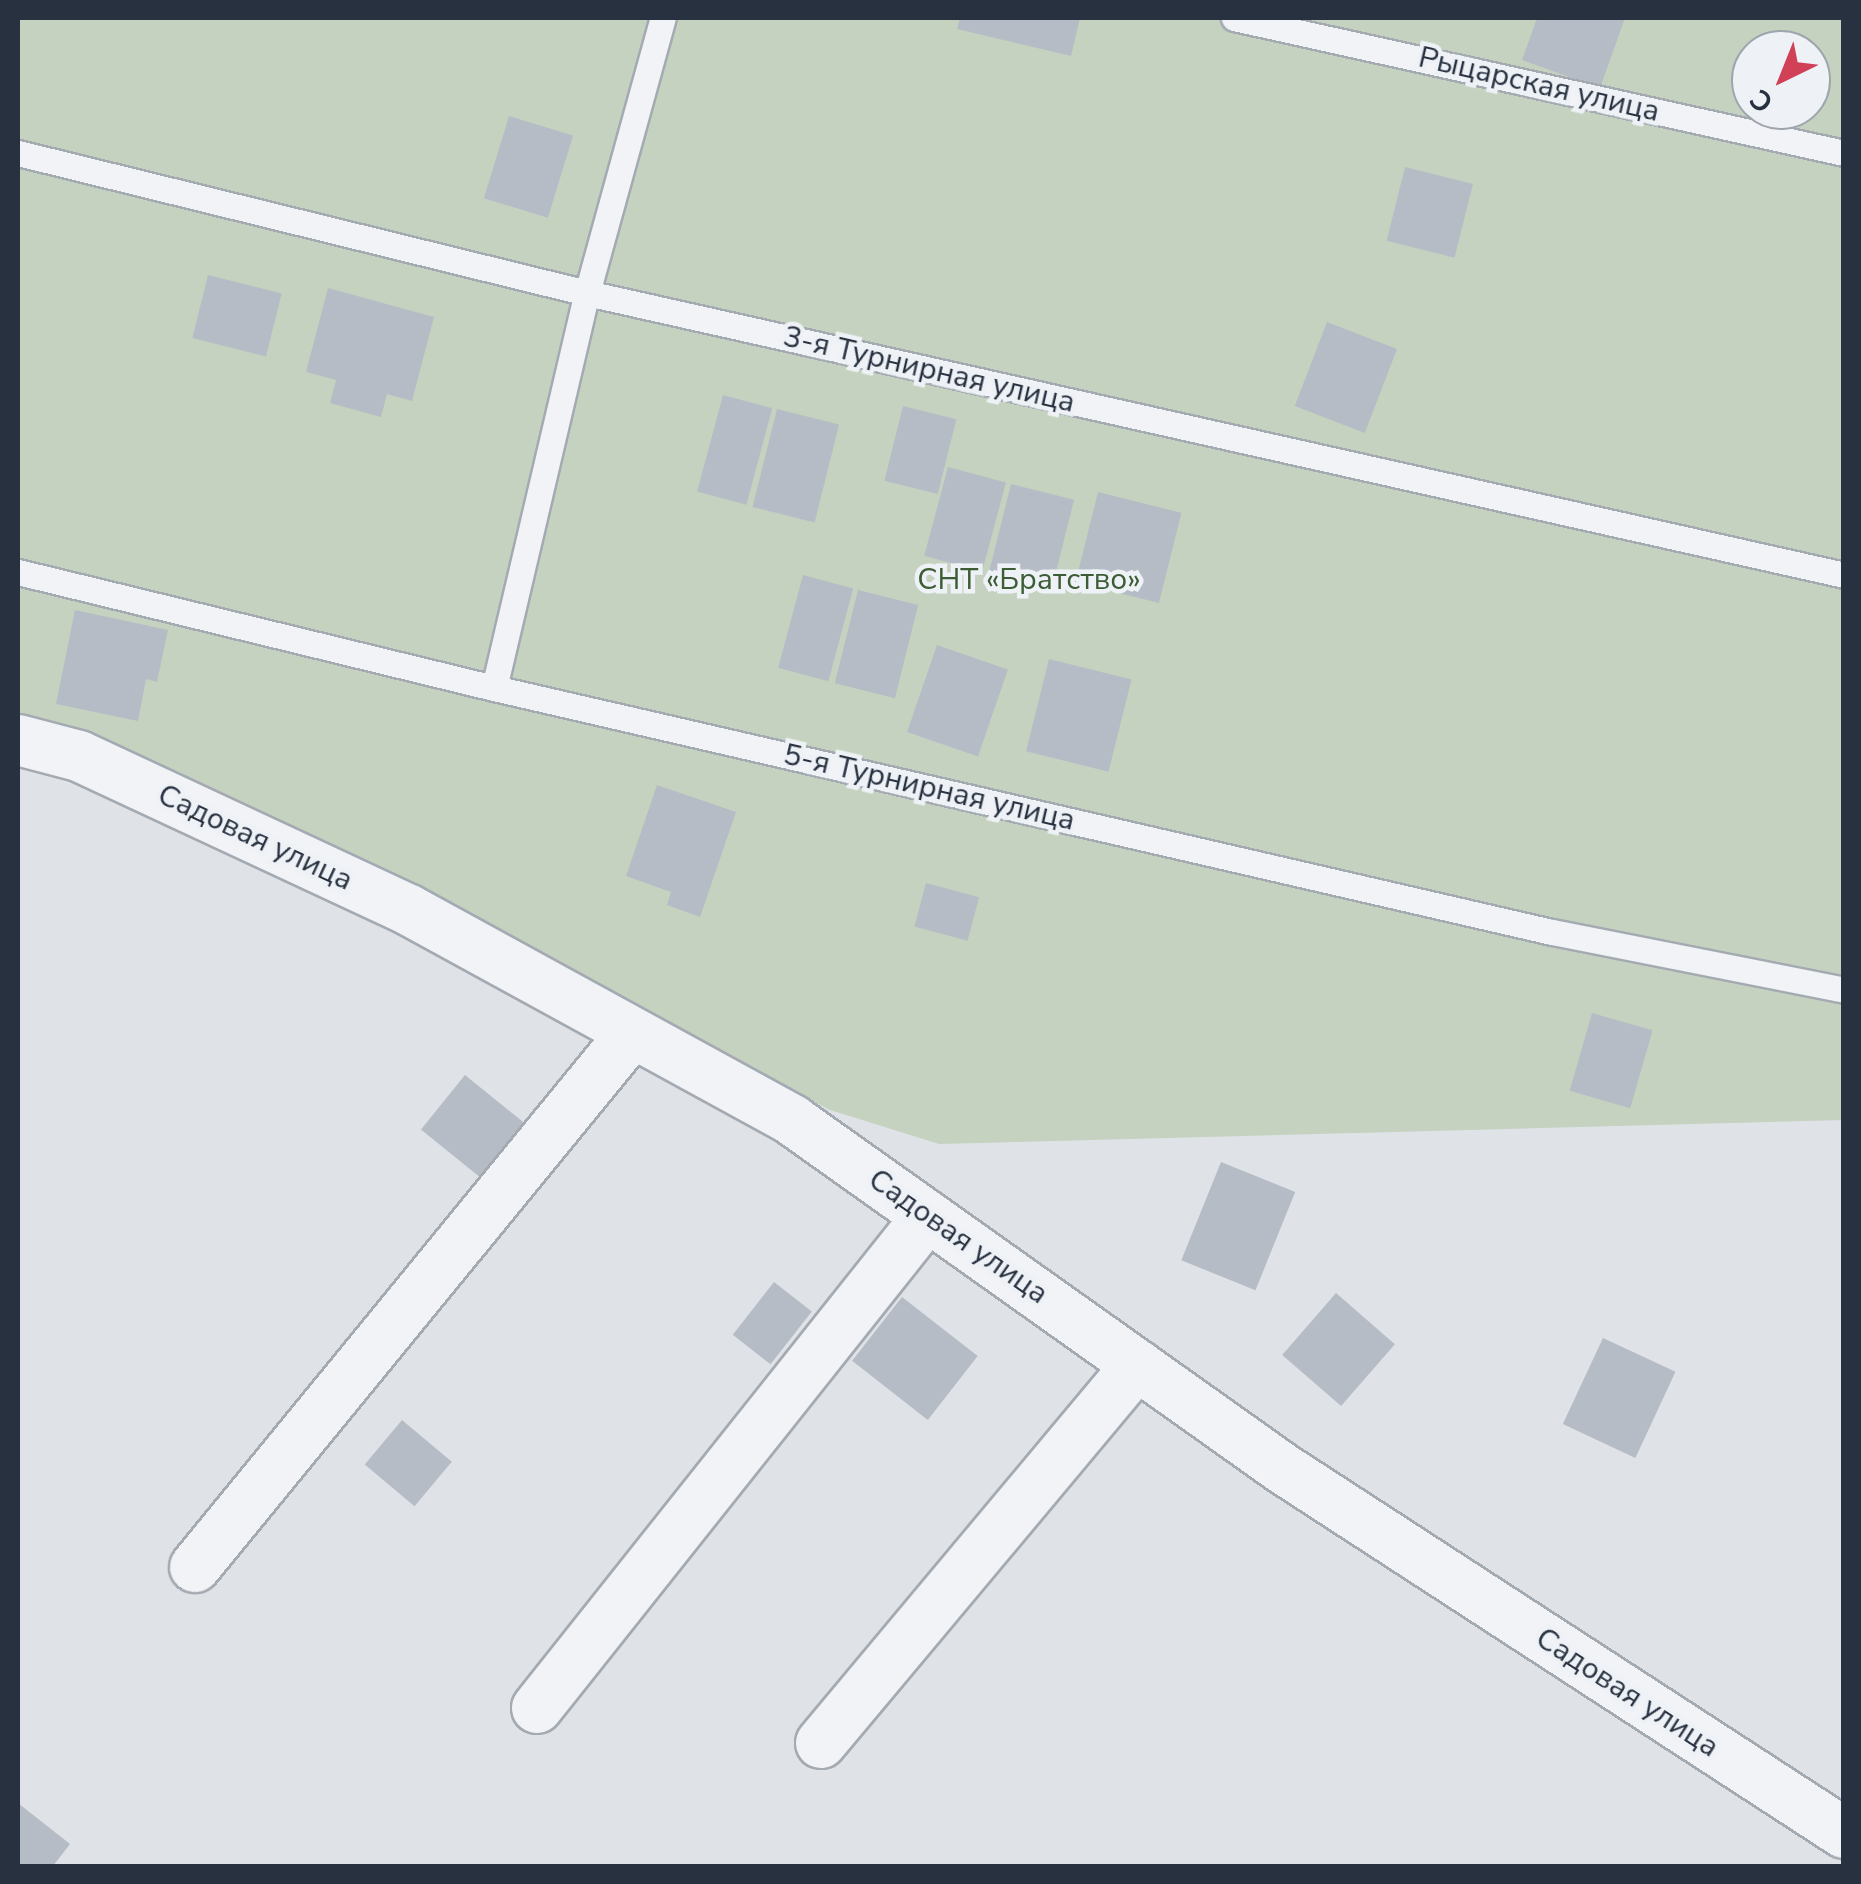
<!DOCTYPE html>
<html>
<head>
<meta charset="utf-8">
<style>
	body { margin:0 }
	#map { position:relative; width:1861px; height:1884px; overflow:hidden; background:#dfe3e8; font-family:"Nunito Sans",sans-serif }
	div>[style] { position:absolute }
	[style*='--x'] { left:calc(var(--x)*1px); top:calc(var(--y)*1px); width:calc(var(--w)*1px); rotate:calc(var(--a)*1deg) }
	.green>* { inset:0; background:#c5d2c0 }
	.building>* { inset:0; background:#b6bcc5; transform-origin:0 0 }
	.roads { filter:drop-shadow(2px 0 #a4aab2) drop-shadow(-2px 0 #a4aab2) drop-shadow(0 2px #a4aab2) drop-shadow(0 -2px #a4aab2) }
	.lane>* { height:25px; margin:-12.5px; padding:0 12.5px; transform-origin:12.5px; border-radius:12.5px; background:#f2f3f7 }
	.street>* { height:50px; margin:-25px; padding:0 25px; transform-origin:25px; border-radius:25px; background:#f2f3f7 }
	span { translate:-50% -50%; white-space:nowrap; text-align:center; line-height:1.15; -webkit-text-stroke:9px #eef2f6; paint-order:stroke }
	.street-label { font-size:30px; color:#273140 }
	.park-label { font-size:30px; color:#3c5c35 }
	.frame { position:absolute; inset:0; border:20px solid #273140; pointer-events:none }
	.north { position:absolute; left:1731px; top:30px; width:100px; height:100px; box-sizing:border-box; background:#eef2f6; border:2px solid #9ea5ad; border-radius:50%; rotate:223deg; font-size:28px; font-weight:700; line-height:40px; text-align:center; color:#273140 }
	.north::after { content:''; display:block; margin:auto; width:35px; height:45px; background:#d04158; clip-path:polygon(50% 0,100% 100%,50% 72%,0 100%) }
</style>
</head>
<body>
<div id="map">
	<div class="green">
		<div style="clip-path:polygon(evenodd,18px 18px,1843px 18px,1843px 1120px,939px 1144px,830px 1110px,187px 782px,18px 713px,18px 18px,1751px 50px,1811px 50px,1811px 110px,1751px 110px,1751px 50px)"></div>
	</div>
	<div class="building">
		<div style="clip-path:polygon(960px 18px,1080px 18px,1071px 56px,957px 29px)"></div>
		<div style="clip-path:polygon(1537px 18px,1625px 18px,1600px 88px,1522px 60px)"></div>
		<div style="left:509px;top:116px;width:67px;height:86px;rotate:17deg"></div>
		<div style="left:1405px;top:167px;width:70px;height:76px;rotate:14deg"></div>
		<div style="left:208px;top:275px;width:76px;height:65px;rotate:14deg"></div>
		<div style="clip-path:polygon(328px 288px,434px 317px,412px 401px,387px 394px,381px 417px,330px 403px,336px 380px,306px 372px)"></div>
		<div style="left:1327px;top:322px;width:75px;height:90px;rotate:21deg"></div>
		<div style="left:723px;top:395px;width:51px;height:100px;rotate:15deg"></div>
		<div style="left:903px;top:406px;width:55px;height:77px;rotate:14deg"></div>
		<div style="left:777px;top:409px;width:64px;height:101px;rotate:14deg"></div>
		<div style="left:948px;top:467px;width:60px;height:92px;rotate:15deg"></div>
		<div style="left:1011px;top:484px;width:65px;height:92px;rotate:14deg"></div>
		<div style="left:1098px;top:492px;width:86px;height:93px;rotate:14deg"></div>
		<div style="left:803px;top:575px;width:52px;height:96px;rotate:15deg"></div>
		<div style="left:858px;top:590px;width:62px;height:96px;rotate:14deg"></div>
		<div style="clip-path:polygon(75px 610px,168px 630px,157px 682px,146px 679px,138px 721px,56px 704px)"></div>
		<div style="left:937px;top:645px;width:75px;height:92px;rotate:19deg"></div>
		<div style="left:1049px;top:659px;width:85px;height:95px;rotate:14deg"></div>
		<div style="clip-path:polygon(657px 785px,736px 812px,700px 917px,667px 905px,671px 892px,626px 876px)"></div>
		<div style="left:926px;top:883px;width:55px;height:45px;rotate:15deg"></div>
		<div style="left:1592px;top:1013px;width:63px;height:81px;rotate:16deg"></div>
		<div style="left:465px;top:1075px;width:76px;height:70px;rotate:39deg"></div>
		<div style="left:1221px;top:1162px;width:80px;height:106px;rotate:22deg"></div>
		<div style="left:774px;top:1282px;width:48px;height:67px;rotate:38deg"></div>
		<div style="left:1336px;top:1293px;width:78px;height:82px;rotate:41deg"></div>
		<div style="left:902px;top:1297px;width:96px;height:81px;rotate:38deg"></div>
		<div style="left:1603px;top:1338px;width:80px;height:95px;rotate:25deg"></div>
		<div style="left:402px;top:1420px;width:65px;height:58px;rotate:40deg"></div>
		<div style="clip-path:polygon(18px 1803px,70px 1844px,53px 1866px,18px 1866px)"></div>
	</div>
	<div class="roads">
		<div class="lane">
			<div style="--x:1234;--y:18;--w:625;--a:12.48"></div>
			<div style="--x:18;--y:153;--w:586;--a:13.82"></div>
			<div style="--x:587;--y:293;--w:1288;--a:12.64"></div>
			<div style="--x:18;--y:572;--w:490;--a:13.7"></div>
			<div style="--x:494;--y:688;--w:1086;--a:12.99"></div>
			<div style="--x:1552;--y:932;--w:298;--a:11.2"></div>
			<div style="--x:494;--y:688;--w:406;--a:-76.8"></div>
			<div style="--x:587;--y:293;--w:285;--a:-74.6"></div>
		</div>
		<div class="street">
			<div style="--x:18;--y:740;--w:63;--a:14.7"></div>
			<div style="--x:79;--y:756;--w:364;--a:25"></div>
			<div style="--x:409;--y:910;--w:437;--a:28.7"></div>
			<div style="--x:792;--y:1120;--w:601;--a:35.38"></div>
			<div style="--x:1282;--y:1468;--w:670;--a:33"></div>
			<div style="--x:195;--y:1567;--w:690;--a:-50.7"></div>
			<div style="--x:537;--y:1708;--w:628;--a:-51.53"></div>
			<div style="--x:821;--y:1743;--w:493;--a:-50.1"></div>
		</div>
	</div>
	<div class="street-label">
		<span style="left:1539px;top:85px;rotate:13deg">Рыцарская улица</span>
		<span style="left:929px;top:370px;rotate:13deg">3-я Турнирная улица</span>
		<span style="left:929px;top:788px;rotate:13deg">5-я Турнирная улица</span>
		<span style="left:255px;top:838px;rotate:25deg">Садовая улица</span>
		<span style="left:958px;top:1237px;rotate:35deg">Садовая улица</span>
		<span style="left:1627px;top:1693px;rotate:33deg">Садовая улица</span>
	</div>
	<div class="park-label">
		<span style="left:1029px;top:580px">СНТ «Братство»</span>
	</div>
	<div class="frame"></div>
	<div class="north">С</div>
</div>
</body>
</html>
